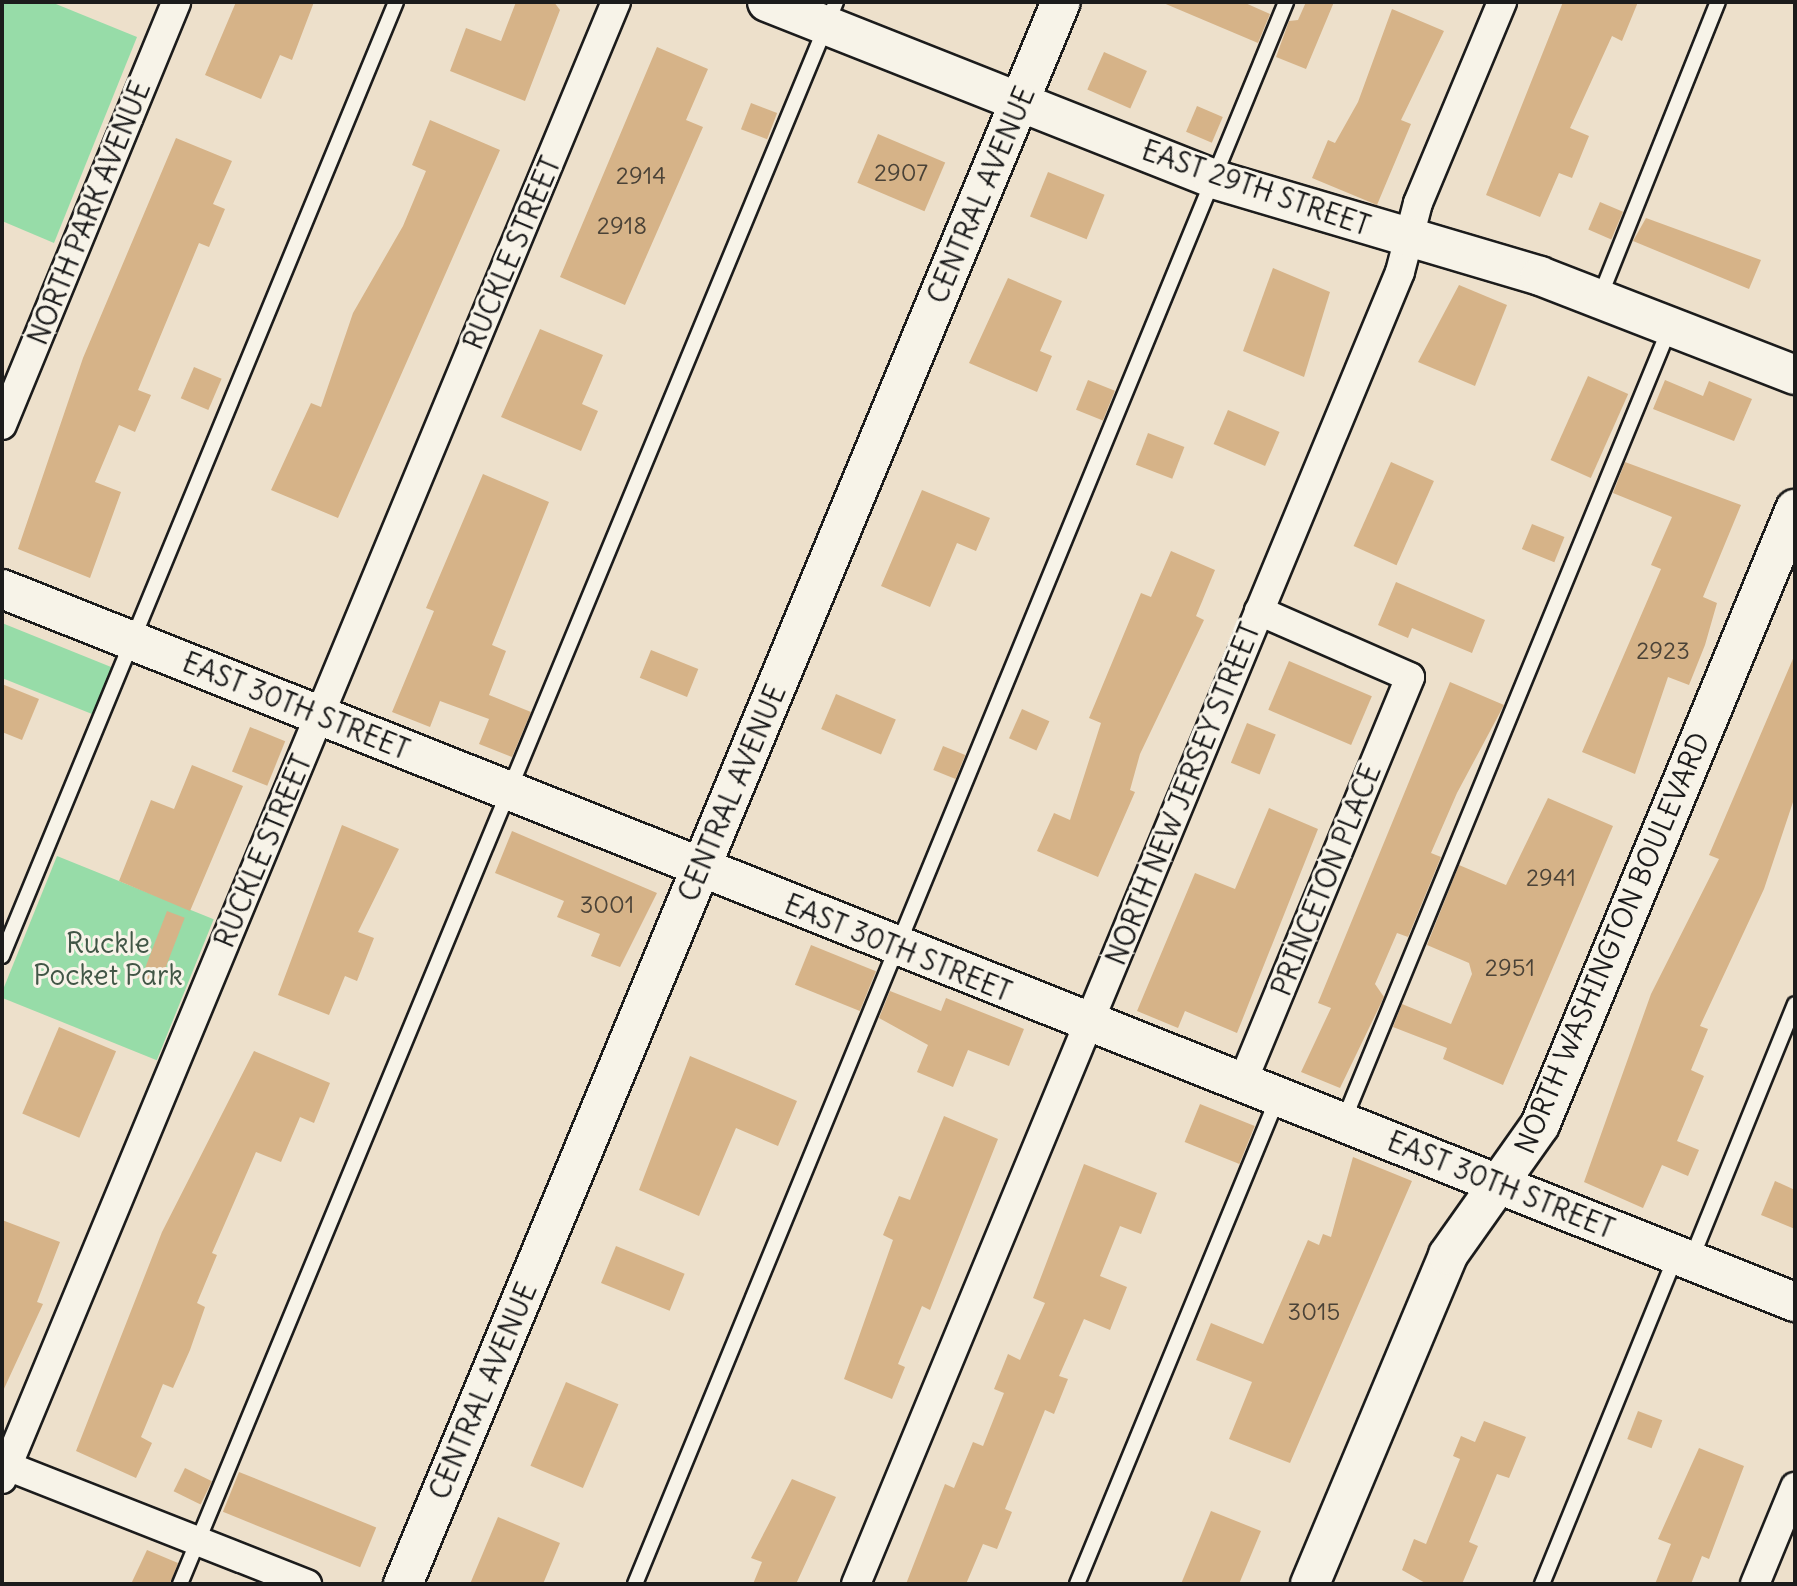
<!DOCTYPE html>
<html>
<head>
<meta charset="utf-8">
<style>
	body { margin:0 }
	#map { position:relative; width:1797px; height:1586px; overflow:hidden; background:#ede0cb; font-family:Delius,sans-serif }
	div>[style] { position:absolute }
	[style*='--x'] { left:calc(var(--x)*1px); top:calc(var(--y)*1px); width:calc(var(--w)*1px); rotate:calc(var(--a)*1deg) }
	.green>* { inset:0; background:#97dca8; transform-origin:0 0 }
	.building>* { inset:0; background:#d6b388; transform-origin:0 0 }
	.roads { filter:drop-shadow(2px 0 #1c1c1c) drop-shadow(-2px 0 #1c1c1c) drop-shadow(0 2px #1c1c1c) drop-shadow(0 -2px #1c1c1c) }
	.lane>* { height:14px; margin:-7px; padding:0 7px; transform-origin:7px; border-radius:7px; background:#f7f3e8 }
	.street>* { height:28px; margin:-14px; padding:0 14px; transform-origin:14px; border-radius:14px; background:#f7f3e8 }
	.secondary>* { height:38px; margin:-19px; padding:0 19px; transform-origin:19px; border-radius:19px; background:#f7f3e8 }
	span { translate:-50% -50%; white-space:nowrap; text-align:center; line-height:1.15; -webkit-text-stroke:6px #f7f3e8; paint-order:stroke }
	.number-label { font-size:24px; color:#4a4237 }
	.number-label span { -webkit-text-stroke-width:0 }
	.street-label { font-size:28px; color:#1c1c1c }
	.park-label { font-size:28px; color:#415646 }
	.frame { position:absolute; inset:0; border:4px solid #1c1c1c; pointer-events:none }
</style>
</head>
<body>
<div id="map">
	<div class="green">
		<div style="clip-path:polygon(2px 2px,51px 2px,137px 37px,54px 243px,2px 221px)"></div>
		<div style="clip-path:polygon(2px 623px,116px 669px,97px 716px,2px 678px)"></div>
		<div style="left:57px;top:856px;width:169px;height:152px;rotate:22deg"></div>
	</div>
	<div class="building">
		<div style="clip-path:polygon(236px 2px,314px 2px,292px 60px,280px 55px,261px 99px,205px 75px)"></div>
		<div style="clip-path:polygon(516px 2px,554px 2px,560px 10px,525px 101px,450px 71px,466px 28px,501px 41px)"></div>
		<div style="clip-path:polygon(1161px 2px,1243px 2px,1270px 14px,1258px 43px)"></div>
		<div style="clip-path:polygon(1306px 2px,1334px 2px,1306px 69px,1276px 57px,1289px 21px,1298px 20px)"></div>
		<div style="clip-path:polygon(1563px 2px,1638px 2px,1622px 41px,1612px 36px,1570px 128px,1589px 136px,1572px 178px,1559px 173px,1540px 217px,1486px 195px)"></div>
		<div style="clip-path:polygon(1392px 9px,1444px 31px,1401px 120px,1411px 124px,1377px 205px,1312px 178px,1328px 140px,1335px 143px,1358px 102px)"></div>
		<div style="clip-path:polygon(657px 47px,708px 69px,686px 120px,703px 127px,625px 305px,560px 277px)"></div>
		<div style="left:1104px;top:52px;width:47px;height:41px;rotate:24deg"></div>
		<div style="left:751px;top:103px;width:28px;height:28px;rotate:21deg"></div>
		<div style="left:1197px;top:106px;width:28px;height:28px;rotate:23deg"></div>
		<div style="clip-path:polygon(430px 120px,500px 150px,338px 518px,271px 490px,311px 403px,321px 407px,353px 313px,403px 226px,426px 171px,412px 165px)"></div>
		<div style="left:878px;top:134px;width:73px;height:53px;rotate:23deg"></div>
		<div style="clip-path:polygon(176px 138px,232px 161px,213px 204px,225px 209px,209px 247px,199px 243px,138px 390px,151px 395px,135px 432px,119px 425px,95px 482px,121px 492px,90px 578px,18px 549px,83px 358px)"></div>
		<div style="left:1048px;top:172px;width:61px;height:48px;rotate:22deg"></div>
		<div style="left:1600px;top:202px;width:25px;height:30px;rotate:23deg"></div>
		<div style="clip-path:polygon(1646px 218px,1761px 260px,1749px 289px,1633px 241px)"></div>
		<div style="clip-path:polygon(1273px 268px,1330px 292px,1304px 377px,1243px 351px)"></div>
		<div style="clip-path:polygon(1008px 278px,1062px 301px,1040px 351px,1052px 356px,1037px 392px,969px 363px)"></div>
		<div style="clip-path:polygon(1459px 285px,1507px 305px,1475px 386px,1418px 362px)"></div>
		<div style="clip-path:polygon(540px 329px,603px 355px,582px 404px,598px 411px,581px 451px,501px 417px)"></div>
		<div style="left:194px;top:367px;width:30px;height:34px;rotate:23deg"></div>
		<div style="left:1588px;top:376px;width:44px;height:92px;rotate:24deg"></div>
		<div style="left:1088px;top:380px;width:29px;height:32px;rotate:22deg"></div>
		<div style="clip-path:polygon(1665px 380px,1703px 396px,1709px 381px,1752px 399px,1734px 441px,1653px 409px)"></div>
		<div style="left:1228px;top:410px;width:56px;height:37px;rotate:23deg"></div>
		<div style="left:1148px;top:433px;width:39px;height:34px;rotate:21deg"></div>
		<div style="left:1391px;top:462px;width:47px;height:92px;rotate:24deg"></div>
		<div style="clip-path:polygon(1625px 462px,1741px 505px,1703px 597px,1717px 603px,1705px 645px,1689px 685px,1668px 677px,1635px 774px,1582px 752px,1661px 569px,1651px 565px,1672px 517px,1613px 493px)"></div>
		<div style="clip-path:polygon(483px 474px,549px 502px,492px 645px,506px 651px,489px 695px,531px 712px,512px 757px,479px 744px,489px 719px,440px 701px,430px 727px,392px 712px,434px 611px,426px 608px)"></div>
		<div style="clip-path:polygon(922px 490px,990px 518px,976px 551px,957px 543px,930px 607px,881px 586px)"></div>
		<div style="left:1532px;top:524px;width:35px;height:27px;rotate:22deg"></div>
		<div style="clip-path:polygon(1171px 551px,1215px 570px,1196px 616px,1204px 620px,1140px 754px,1130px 790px,1135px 792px,1098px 877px,1037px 851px,1054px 813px,1070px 820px,1101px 723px,1089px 718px,1141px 593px,1151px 597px)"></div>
		<div style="clip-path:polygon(1396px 582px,1485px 620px,1472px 653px,1412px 628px,1408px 638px,1378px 625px)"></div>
		<div style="left:651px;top:650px;width:51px;height:30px;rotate:22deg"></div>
		<div style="clip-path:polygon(1795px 654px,1795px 796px,1764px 889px,1700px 1026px,1708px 1029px,1691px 1070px,1704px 1076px,1677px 1141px,1699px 1150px,1688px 1176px,1662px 1165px,1643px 1208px,1584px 1182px,1651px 994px,1719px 859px,1709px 855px)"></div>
		<div style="left:1289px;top:661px;width:90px;height:53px;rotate:23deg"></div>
		<div style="clip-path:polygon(1450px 682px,1504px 705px,1457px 793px,1431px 853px,1441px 857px,1408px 937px,1397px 933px,1375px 984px,1384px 997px,1340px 1088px,1301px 1072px,1331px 1008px,1318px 1003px)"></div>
		<div style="clip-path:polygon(2px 684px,39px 699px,22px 740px,2px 732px)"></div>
		<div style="left:836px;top:694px;width:65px;height:38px;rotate:23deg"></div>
		<div style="left:1022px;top:709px;width:30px;height:32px;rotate:24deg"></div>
		<div style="left:1247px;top:723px;width:31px;height:43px;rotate:22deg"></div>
		<div style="left:250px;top:727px;width:38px;height:48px;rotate:22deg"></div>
		<div style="left:943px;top:746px;width:24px;height:26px;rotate:22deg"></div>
		<div style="clip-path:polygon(192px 765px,243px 786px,190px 911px,119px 881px,151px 800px,174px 809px)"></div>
		<div style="clip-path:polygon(1548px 798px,1613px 826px,1503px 1085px,1443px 1059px,1447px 1048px,1393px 1027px,1402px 1004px,1451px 1024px,1472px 974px,1469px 963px,1427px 945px,1459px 865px,1506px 885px)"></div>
		<div style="clip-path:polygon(1269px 808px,1318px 829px,1237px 1033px,1185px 1011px,1178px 1028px,1137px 1011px,1195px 873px,1235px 889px)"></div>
		<div style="clip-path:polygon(342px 825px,399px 849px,358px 932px,374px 938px,357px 981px,345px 976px,329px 1015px,278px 995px)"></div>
		<div style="clip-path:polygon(512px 831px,657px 893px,620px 967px,591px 956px,600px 934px,557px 917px,564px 901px,495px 873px)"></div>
		<div style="left:167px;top:911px;width:19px;height:71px;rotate:21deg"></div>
		<div style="left:811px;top:945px;width:70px;height:43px;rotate:22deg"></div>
		<div style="clip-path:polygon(890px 991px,941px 1011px,946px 998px,1024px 1029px,1009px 1066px,968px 1050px,953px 1087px,917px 1072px,928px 1045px,879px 1018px)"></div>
		<div style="left:59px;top:1027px;width:62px;height:94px;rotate:23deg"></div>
		<div style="clip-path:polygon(254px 1051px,330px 1083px,314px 1123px,300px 1117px,281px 1162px,256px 1152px,212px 1253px,217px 1255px,197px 1303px,205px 1307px,190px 1350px,173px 1388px,163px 1384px,141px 1437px,152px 1443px,136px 1478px,76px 1451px,162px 1232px)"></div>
		<div style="clip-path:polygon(690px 1056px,797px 1101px,778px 1146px,736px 1128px,699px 1216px,639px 1190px)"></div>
		<div style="left:1200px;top:1104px;width:59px;height:41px;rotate:22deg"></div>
		<div style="clip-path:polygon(944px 1116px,998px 1139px,930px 1310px,922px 1306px,898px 1364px,905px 1367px,892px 1399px,844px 1379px,893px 1240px,883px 1235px,899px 1196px,910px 1200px)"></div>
		<div style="clip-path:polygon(1353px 1157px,1412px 1181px,1290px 1463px,1229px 1439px,1252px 1382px,1196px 1360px,1211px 1323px,1263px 1344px,1308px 1240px,1319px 1245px,1323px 1234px,1331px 1237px)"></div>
		<div style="clip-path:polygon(1084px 1164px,1157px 1193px,1141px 1234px,1120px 1226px,1100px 1276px,1127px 1287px,1110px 1330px,1084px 1319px,1059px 1376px,1068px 1379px,1054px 1414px,1045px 1410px,1005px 1509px,1012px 1512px,997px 1549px,983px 1544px,966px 1584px,906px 1584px,945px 1484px,954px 1488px,973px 1442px,983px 1446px,1004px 1393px,994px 1389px,1008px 1354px,1020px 1360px,1045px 1303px,1033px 1298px)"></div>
		<div style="clip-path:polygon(1775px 1181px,1795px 1190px,1795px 1229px,1761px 1215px)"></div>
		<div style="clip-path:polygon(2px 1220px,60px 1242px,37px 1302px,43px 1304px,3px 1391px)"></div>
		<div style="left:616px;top:1246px;width:74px;height:40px;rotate:22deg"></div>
		<div style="left:566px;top:1382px;width:57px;height:91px;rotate:23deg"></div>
		<div style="left:1638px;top:1411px;width:26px;height:30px;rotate:21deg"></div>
		<div style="clip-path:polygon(1484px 1421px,1526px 1437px,1509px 1478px,1497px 1474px,1469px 1542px,1478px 1546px,1462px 1584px,1427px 1584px,1402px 1570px,1414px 1539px,1426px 1544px,1460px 1459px,1453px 1456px,1461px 1436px,1475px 1442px)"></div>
		<div style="clip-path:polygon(1699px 1448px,1744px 1466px,1709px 1559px,1702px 1556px,1691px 1584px,1655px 1584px,1671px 1544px,1658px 1539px)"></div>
		<div style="left:185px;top:1468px;width:30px;height:26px;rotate:26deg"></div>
		<div style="left:239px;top:1472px;width:148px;height:43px;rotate:22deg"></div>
		<div style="clip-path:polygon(792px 1479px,836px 1497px,796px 1584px,753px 1584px,762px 1562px,751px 1558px)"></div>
		<div style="clip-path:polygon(1211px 1511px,1261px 1531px,1239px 1584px,1181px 1584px)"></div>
		<div style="clip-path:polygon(498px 1517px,560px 1543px,543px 1584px,470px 1584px)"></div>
		<div style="clip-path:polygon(147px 1550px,178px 1563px,170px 1584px,131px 1584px)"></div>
	</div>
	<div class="roads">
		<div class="lane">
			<div style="--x:1599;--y:299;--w:320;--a:-68.2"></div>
			<div style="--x:2;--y:956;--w:1032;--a:-67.56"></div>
			<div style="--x:1343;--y:1122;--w:860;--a:-67.64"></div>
			<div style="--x:1691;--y:1260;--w:276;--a:-67.9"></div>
			<div style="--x:180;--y:1584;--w:1713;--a:-67.48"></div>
			<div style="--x:635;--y:1584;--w:1711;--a:-67.63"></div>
			<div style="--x:1077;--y:1584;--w:527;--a:-67.57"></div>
			<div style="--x:1542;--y:1584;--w:355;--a:-67.8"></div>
		</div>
		<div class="street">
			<div style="--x:2;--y:425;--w:457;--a:-67.6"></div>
			<div style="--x:1242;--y:1083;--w:439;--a:-67.5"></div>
			<div style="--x:1410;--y:677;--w:165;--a:-156.4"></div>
			<div style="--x:2;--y:1464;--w:328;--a:21.5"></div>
			<div style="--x:2;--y:1479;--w:1600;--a:-67.43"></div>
			<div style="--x:856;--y:1584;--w:1420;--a:-67.48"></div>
			<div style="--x:1400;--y:272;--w:71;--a:-75.4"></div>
			<div style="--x:1418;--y:203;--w:218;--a:-67.3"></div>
			<div style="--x:1755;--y:1584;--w:105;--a:-67.6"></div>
		</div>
		<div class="secondary">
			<div style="--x:767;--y:2;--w:480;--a:21.6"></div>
			<div style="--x:1213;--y:179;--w:341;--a:16.5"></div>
			<div style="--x:1540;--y:276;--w:274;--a:21.2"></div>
			<div style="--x:2;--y:589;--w:1930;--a:21.69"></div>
			<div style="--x:403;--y:1584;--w:1713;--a:-67.42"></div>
			<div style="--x:1310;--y:1584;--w:357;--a:-67.2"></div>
			<div style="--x:1448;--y:1255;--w:159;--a:-54.7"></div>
			<div style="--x:1540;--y:1125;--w:667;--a:-67.51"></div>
		</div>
	</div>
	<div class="number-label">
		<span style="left:901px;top:173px">2907</span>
		<span style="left:641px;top:176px">2914</span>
		<span style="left:622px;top:226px">2918</span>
		<span style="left:1663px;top:651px">2923</span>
		<span style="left:1551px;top:878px">2941</span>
		<span style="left:607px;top:905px">3001</span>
		<span style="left:1510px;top:968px">2951</span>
		<span style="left:1314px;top:1312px">3015</span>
	</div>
	<div class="street-label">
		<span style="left:1256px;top:188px;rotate:19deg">EAST 29TH STREET</span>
		<span style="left:981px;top:195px;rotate:-67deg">CENTRAL AVENUE</span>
		<span style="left:89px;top:213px;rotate:-68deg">NORTH PARK AVENUE</span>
		<span style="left:512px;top:253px;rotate:-67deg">RUCKLE STREET</span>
		<span style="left:296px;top:706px;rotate:22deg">EAST 30TH STREET</span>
		<span style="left:732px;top:793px;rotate:-67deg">CENTRAL AVENUE</span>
		<span style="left:1183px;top:794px;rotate:-68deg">NORTH NEW JERSEY STREET</span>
		<span style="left:263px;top:851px;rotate:-67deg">RUCKLE STREET</span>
		<span style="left:1326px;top:880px;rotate:-68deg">PRINCETON PLACE</span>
		<span style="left:1612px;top:943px;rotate:-67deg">NORTH WASHINGTON BOULEVARD</span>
		<span style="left:898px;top:948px;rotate:22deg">EAST 30TH STREET</span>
		<span style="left:1501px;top:1185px;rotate:22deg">EAST 30TH STREET</span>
		<span style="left:483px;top:1391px;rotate:-67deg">CENTRAL AVENUE</span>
	</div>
	<div class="park-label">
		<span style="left:108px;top:959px">Ruckle<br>Pocket Park</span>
	</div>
	<div class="frame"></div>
</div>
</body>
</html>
